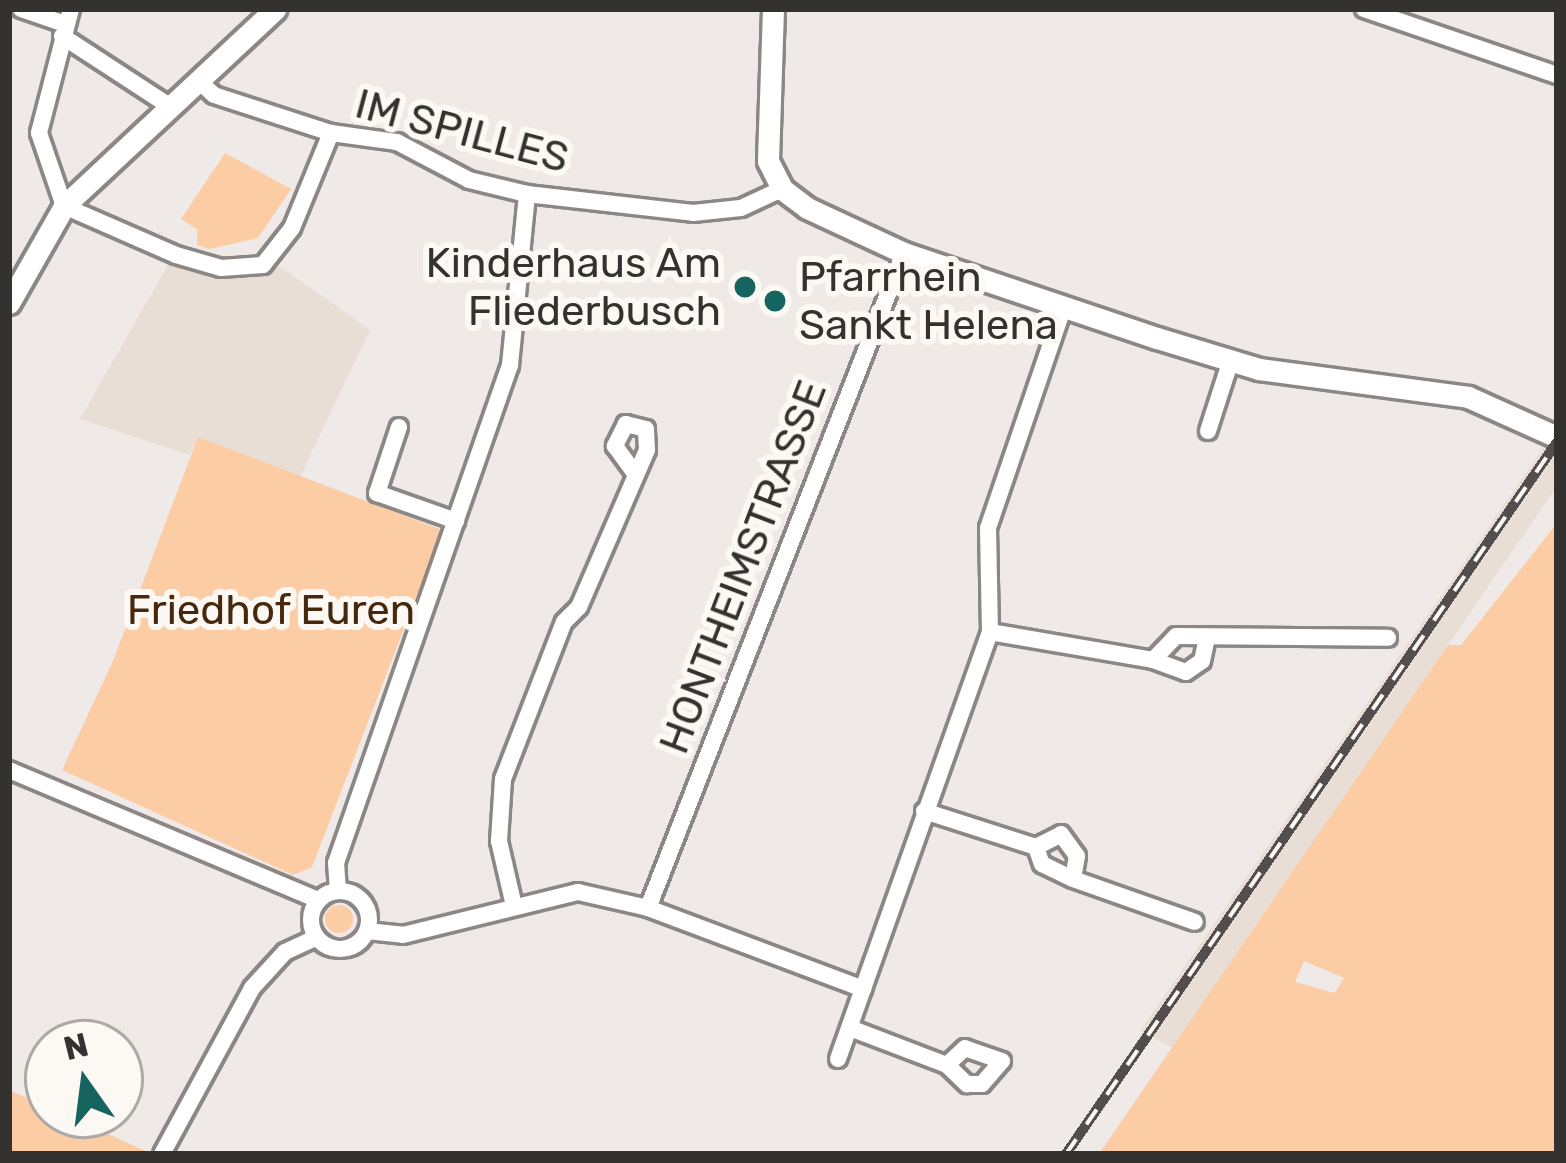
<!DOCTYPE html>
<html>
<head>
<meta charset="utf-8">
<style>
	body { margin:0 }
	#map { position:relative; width:1566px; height:1163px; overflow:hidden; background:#efeae7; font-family:Rubik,sans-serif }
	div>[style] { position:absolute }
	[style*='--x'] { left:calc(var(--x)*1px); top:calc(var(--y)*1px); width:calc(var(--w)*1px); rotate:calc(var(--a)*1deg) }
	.built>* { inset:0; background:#e8ded6 }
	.green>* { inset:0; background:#fccca4 }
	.round { border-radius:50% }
	.roads { filter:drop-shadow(3px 0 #8c8784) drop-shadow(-3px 0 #8c8784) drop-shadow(0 3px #8c8784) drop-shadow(0 -3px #8c8784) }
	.minor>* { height:16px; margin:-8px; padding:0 8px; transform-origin:8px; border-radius:8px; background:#fff }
	.minor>.ring { margin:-8px; padding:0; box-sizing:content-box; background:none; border:16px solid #fff; border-radius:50% }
	.tertiary>* { height:21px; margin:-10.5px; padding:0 10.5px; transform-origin:10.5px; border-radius:10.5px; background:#fff }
	.rail>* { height:10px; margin-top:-5px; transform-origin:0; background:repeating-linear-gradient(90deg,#fcf8f4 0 18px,#514e4d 0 36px); box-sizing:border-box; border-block:3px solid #514e4d }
	.dots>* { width:33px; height:33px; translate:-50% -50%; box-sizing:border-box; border:6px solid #fcf8f4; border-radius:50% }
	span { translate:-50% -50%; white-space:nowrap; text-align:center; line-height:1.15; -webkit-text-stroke:12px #fcf8f4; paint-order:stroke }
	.street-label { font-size:42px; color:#343231 }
	.poi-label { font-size:42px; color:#343231 }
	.right { translate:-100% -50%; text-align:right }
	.left { translate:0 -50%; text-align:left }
	.park-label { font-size:42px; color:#46280d }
	.frame { position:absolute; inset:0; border:12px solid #343231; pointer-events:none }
	.north { position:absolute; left:24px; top:1019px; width:120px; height:120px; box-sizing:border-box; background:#fcf8f4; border:3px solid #aca9a6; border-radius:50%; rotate:346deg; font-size:33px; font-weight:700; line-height:48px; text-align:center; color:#343231 }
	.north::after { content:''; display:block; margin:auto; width:42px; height:54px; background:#16645f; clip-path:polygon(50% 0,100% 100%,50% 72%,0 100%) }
</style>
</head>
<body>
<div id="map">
	<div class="built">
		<div style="clip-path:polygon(169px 263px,219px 277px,281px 267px,370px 330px,300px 477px,198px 437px,190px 455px,80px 419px)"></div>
		<div style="clip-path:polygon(1557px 428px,1557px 486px,1173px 1048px,1140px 1031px)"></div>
	</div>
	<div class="green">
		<div style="clip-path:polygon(225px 153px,291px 189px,258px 238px,210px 249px,197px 245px,197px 229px,181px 219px)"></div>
		<div style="clip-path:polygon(198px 437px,442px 530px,312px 867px,293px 875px,62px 770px,113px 661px)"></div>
		<div style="clip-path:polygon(evenodd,1557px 523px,1557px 1154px,1099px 1154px,1448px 645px,1461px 645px,1557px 523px,1304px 961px,1344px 978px,1335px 993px,1295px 982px,1304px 961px)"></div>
		<div class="round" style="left:325px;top:905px;width:28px;height:28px"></div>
		<div style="clip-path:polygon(9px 1090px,48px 1107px,48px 1115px,66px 1115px,152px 1154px,9px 1154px)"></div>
	</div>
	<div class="roads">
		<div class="minor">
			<div style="--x:21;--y:9;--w:46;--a:18.8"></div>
			<div style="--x:71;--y:9;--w:128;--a:104.5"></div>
			<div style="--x:39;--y:133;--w:77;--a:71.1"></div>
			<div style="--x:64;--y:206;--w:122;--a:23.6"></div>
			<div style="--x:176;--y:255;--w:47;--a:16.1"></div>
			<div style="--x:221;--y:268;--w:42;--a:-4.1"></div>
			<div style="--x:263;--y:265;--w:47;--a:-51.9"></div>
			<div style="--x:292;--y:228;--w:103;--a:-67.7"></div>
			<div style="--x:1364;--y:9;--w:204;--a:18.9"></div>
			<div style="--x:62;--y:36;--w:130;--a:33.1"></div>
			<div style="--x:200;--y:82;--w:19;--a:43"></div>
			<div style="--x:214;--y:95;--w:123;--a:18"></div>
			<div style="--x:331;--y:133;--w:67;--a:7.8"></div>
			<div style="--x:397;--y:142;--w:81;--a:27.8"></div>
			<div style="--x:469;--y:180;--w:60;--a:13.6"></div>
			<div style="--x:527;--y:194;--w:167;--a:6.5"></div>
			<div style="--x:693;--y:213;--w:48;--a:-5.9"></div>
			<div style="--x:741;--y:208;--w:45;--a:-24.9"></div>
			<div style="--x:399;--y:427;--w:70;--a:108.4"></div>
			<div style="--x:377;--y:493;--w:84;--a:19.5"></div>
			<div style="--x:1208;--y:431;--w:75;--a:-72.1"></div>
			<div style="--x:990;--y:632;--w:165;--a:9.7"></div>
			<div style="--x:1153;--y:660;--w:33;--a:-46"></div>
			<div style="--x:1176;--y:636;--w:212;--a:0.5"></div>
			<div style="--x:1153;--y:660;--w:35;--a:20"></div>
			<div style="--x:1186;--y:672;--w:19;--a:-35"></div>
			<div style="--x:1202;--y:661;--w:19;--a:-78"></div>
			<div style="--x:9;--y:770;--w:335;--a:22.8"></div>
			<div style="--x:924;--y:811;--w:118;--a:17.8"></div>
			<div style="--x:1036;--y:847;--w:28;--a:-27"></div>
			<div style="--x:1061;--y:834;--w:27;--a:54"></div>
			<div style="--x:1077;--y:856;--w:23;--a:100"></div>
			<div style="--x:1073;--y:879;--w:129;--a:19.4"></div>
			<div style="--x:1036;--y:847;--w:18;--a:71"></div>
			<div style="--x:1042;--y:864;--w:34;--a:26"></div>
			<div style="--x:338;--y:891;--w:28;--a:-94"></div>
			<div style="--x:336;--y:863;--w:528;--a:-70.74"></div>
			<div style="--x:510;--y:365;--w:172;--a:-84.3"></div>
			<div class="ring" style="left:311px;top:891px;width:42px;height:42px"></div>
			<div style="--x:514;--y:906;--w:67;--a:-103"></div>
			<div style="--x:499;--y:841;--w:62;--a:-86.3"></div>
			<div style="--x:503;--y:779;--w:168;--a:-68.8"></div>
			<div style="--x:564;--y:622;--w:21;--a:-45"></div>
			<div style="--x:579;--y:607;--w:171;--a:-66.6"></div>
			<div style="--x:647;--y:450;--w:21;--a:-93"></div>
			<div style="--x:646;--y:429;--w:21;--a:-166"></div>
			<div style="--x:626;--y:424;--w:25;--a:117"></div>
			<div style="--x:615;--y:446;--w:34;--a:54"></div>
			<div style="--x:648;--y:908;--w:703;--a:-68.65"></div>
			<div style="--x:367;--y:931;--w:36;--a:6"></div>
			<div style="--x:403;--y:935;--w:180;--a:-13.8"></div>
			<div style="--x:578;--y:892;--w:72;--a:12.9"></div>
			<div style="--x:648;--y:908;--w:230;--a:20.6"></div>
			<div style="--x:850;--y:1028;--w:104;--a:20.9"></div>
			<div style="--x:947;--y:1065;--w:28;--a:44"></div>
			<div style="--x:967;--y:1084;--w:15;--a:0"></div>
			<div style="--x:982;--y:1084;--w:30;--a:-49"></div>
			<div style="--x:1002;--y:1061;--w:39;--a:-161"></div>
			<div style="--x:965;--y:1048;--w:25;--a:137"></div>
			<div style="--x:838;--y:1059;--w:453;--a:-70.4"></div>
			<div style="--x:990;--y:632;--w:104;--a:-91.1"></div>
			<div style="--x:988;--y:528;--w:231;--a:-71.1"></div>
			<div style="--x:162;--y:1154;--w:189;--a:-61.5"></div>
			<div style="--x:252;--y:988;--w:49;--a:-47.5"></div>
			<div style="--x:285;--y:952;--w:35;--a:-25"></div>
		</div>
		<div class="tertiary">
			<div style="--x:773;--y:9;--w:152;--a:91.9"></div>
			<div style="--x:768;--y:161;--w:31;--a:63"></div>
			<div style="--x:782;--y:189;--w:31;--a:37"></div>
			<div style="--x:807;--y:208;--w:107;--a:24.9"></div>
			<div style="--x:904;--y:253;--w:267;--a:18.6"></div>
			<div style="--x:1157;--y:338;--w:107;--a:16.9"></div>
			<div style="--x:1259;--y:369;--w:211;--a:7.6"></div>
			<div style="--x:1468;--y:397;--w:98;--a:24.2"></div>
			<div style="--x:9;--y:303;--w:112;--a:-60.4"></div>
			<div style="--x:64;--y:206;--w:289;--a:-43"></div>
		</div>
	</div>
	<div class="rail">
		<div style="--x:1066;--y:1154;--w:865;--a:-55.41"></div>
	</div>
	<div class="dots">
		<div style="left:745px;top:287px;background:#16645f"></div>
		<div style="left:775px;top:301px;background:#16645f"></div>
	</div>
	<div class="street-label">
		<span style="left:462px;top:131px;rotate:15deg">IM SPILLES</span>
		<span style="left:743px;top:567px;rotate:-69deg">HONTHEIMSTRASSE</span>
	</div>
	<div class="poi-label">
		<span class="right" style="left:721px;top:287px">Kinderhaus Am<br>Fliederbusch</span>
		<span class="left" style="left:799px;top:301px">Pfarrhein<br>Sankt Helena</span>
	</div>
	<div class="park-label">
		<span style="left:271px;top:610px">Friedhof Euren</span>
	</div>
	<div class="frame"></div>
	<div class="north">N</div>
</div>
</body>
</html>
